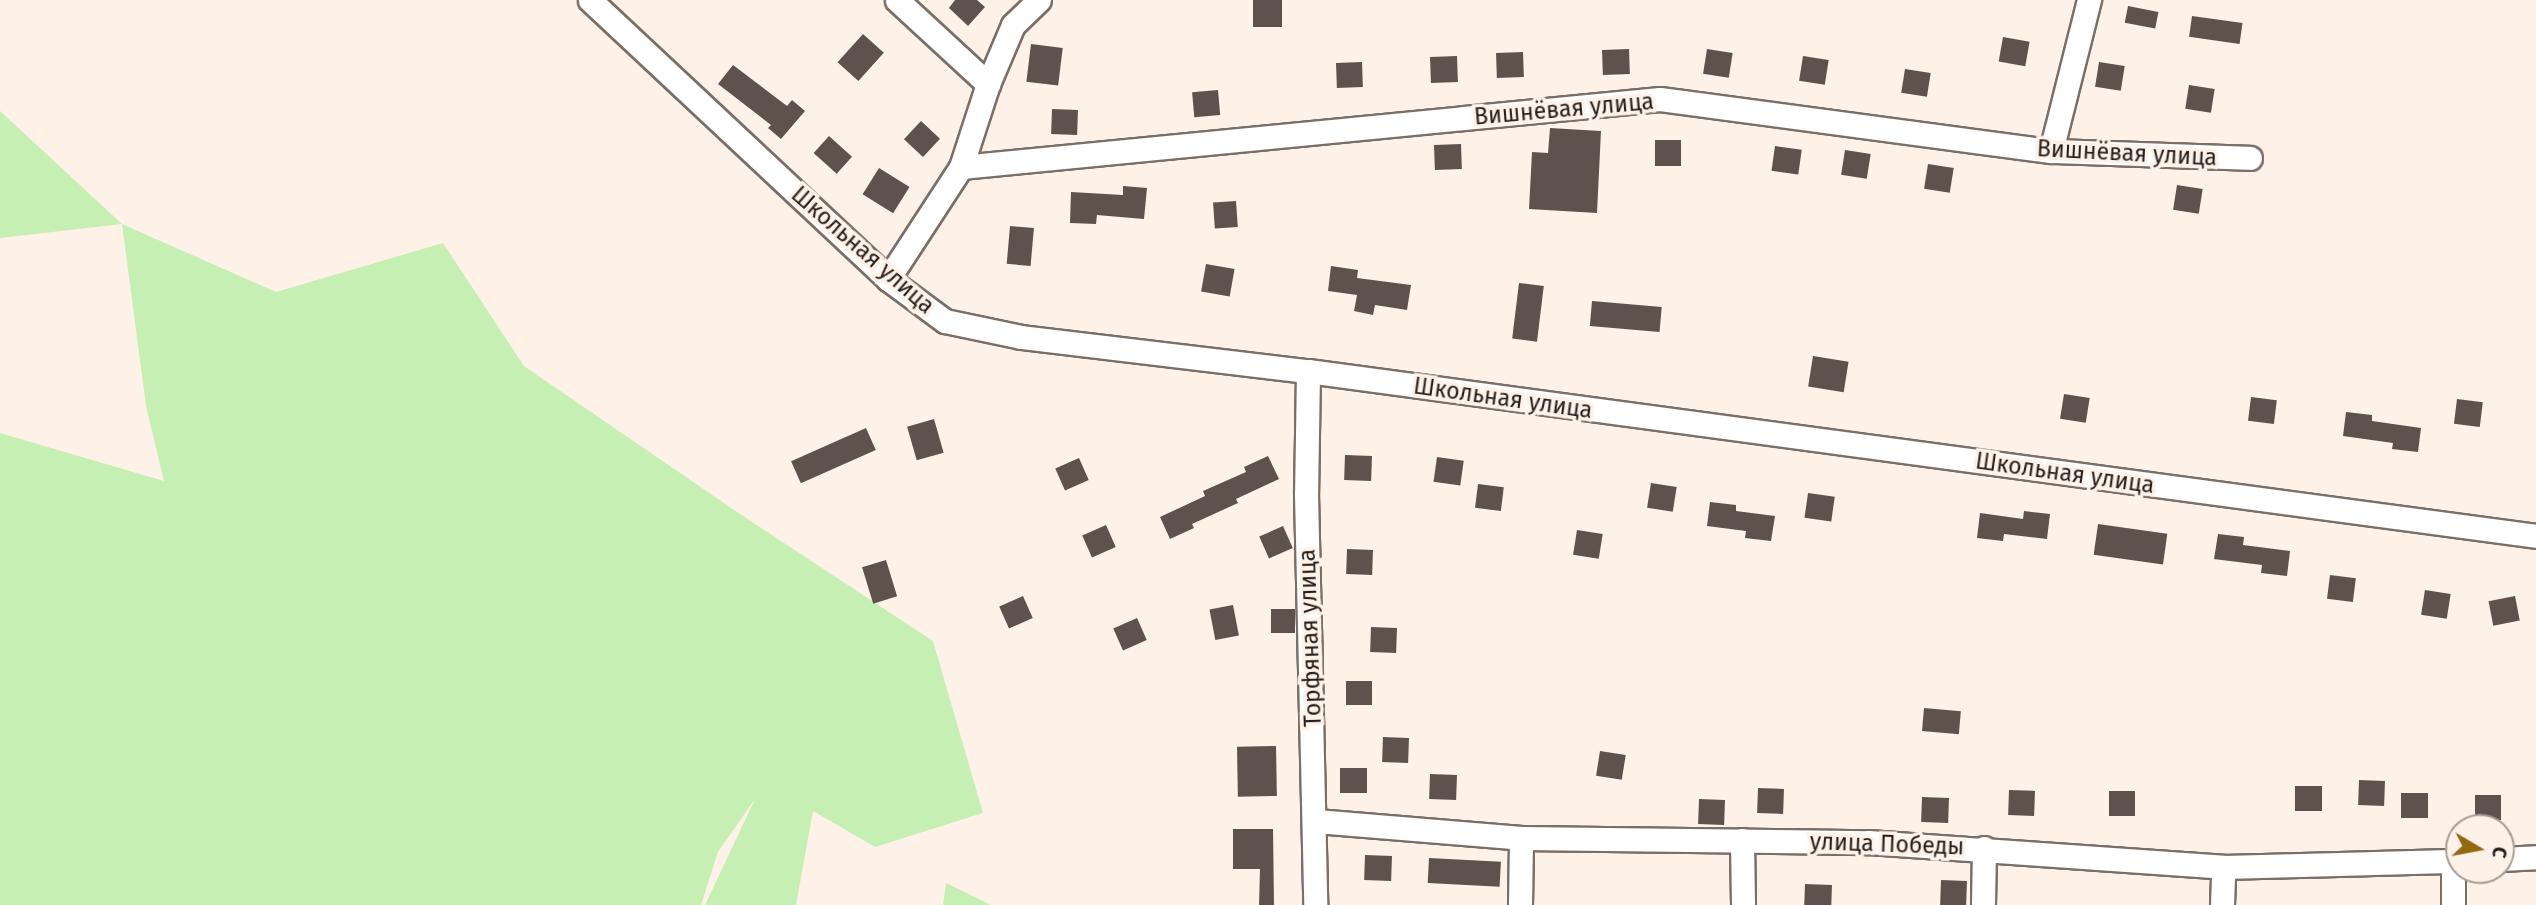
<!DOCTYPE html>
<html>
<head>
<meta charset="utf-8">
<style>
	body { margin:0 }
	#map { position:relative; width:2536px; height:905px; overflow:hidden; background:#fef1e7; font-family:"Fira Sans",sans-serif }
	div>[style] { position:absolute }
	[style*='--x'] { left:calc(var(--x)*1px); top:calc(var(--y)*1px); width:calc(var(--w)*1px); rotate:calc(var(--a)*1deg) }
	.green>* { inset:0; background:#c6f0b3 }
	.building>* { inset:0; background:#5f524d; transform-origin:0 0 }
	.roads { filter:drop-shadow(2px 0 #7a6f67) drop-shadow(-2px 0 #7a6f67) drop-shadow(0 2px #7a6f67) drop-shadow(0 -2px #7a6f67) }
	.minor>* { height:23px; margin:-11.5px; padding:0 11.5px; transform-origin:11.5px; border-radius:11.5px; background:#fff }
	span { translate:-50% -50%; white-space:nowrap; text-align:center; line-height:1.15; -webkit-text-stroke:7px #fef1e7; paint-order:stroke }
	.street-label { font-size:23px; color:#231e1b }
	.north { position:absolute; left:2445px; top:814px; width:70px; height:70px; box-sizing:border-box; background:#fef1e7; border:2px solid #a69d95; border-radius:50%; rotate:100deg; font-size:19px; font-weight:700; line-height:28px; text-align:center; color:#231e1b }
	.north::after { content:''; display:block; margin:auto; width:24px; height:32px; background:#926811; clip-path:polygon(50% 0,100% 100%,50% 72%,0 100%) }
</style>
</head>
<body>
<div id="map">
	<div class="green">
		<div style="clip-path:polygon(0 111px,122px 224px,276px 292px,443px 243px,524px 366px,737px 512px,933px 641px,983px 813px,875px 847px,813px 811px,796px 905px,705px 905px,755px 799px,718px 852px,701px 905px,0 905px,0 433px,164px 481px,146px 406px,122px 224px,0 238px)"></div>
		<div style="clip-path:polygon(946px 883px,991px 905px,943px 905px)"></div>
	</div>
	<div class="building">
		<div style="clip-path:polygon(955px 0,977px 0,985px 7px,968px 26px,949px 8px)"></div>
		<div style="left:1253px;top:0;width:29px;height:27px"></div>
		<div style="left:2128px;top:6px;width:31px;height:17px;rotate:11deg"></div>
		<div style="left:2192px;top:16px;width:51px;height:21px;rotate:8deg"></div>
		<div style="left:863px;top:34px;width:28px;height:38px;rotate:42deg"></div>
		<div style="left:2003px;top:37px;width:27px;height:25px;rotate:10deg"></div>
		<div style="left:1031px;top:44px;width:32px;height:38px;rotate:7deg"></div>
		<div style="left:1629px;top:49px;width:25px;height:27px;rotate:88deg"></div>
		<div style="left:1707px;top:49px;width:26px;height:25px;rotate:9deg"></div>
		<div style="left:1523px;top:52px;width:25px;height:27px;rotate:88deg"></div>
		<div style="left:1457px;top:56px;width:26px;height:27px;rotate:88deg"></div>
		<div style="left:1803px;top:56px;width:26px;height:25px;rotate:9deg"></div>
		<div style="left:1362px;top:62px;width:25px;height:26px;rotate:88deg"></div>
		<div style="left:2099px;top:62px;width:26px;height:25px;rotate:9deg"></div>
		<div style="clip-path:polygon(733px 65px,787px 106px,792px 100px,805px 111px,781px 139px,768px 128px,771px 125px,718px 84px)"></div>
		<div style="left:1905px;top:69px;width:26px;height:24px;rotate:9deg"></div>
		<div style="left:2189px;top:85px;width:26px;height:24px;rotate:9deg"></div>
		<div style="left:1218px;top:90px;width:25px;height:26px;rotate:85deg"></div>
		<div style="left:1052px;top:109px;width:26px;height:25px;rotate:2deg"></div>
		<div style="left:921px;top:121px;width:26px;height:25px;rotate:43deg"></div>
		<div style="clip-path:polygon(1550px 128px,1601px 131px,1597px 213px,1529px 209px,1532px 152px,1548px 153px)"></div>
		<div style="left:829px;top:136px;width:31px;height:23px;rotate:42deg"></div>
		<div style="left:1655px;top:140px;width:26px;height:26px"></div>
		<div style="left:1461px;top:144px;width:25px;height:27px;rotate:88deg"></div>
		<div style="left:1775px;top:146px;width:27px;height:25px;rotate:8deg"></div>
		<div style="left:1845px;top:150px;width:26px;height:25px;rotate:9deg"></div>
		<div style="left:1928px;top:164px;width:26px;height:25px;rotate:9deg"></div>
		<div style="left:879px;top:168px;width:36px;height:31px;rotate:32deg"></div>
		<div style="left:2177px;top:185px;width:26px;height:25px;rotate:9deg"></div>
		<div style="clip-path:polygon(1123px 186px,1147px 188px,1144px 219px,1097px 215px,1096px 224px,1070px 223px,1071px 192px,1123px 195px)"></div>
		<div style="left:1236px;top:201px;width:26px;height:23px;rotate:86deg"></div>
		<div style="left:1010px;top:226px;width:24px;height:38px;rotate:5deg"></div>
		<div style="left:1206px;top:264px;width:29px;height:28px;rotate:10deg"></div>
		<div style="clip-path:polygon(1331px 266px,1358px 270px,1357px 278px,1411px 285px,1407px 310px,1375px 305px,1373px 315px,1354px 311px,1357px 295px,1328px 291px)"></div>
		<div style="left:1519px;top:283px;width:25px;height:56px;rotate:7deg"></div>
		<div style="left:1592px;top:301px;width:70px;height:25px;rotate:5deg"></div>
		<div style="left:1813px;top:356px;width:36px;height:31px;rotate:9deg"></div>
		<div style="left:2064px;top:394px;width:26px;height:25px;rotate:9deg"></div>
		<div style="left:2251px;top:397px;width:26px;height:24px;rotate:7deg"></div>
		<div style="left:2457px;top:399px;width:26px;height:25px;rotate:7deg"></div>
		<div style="clip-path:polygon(2346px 412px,2372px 415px,2372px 421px,2421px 428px,2418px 452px,2392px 449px,2393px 443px,2343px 436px)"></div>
		<div style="left:934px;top:419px;width:35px;height:28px;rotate:74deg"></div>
		<div style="left:866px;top:428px;width:24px;height:82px;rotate:66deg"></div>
		<div style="left:1345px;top:455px;width:27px;height:25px;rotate:2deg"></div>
		<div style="clip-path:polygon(1268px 456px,1279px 479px,1236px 499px,1238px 503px,1192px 524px,1194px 528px,1170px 539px,1160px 517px,1205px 496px,1203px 491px,1246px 472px,1244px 467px)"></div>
		<div style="left:1437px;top:457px;width:27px;height:25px;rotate:8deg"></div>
		<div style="left:1079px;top:458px;width:24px;height:26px;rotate:66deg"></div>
		<div style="left:1651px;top:483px;width:26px;height:25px;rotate:9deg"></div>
		<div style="left:1478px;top:484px;width:26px;height:24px;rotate:7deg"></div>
		<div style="left:1808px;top:493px;width:27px;height:25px;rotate:8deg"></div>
		<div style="clip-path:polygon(1710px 502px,1736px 505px,1736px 511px,1775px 516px,1771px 541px,1745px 538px,1746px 531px,1707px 526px)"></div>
		<div style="clip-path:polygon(2024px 511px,2050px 514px,2047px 539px,2004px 534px,2003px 541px,1977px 538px,1980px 513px,2023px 519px)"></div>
		<div style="left:2098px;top:524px;width:70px;height:31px;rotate:8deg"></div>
		<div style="left:1106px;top:525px;width:24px;height:26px;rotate:66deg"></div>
		<div style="left:1283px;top:526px;width:24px;height:26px;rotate:66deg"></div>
		<div style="left:1577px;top:530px;width:26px;height:25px;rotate:9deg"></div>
		<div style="clip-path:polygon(2218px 534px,2244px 537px,2243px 545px,2290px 551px,2287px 576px,2261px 573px,2262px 565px,2214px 559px)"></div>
		<div style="left:1347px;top:549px;width:26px;height:25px;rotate:2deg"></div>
		<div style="left:886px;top:560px;width:38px;height:25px;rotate:73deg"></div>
		<div style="left:2330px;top:575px;width:26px;height:24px;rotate:7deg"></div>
		<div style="left:2425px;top:590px;width:26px;height:25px;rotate:9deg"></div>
		<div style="left:1023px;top:596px;width:24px;height:26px;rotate:66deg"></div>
		<div style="left:2515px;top:596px;width:25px;height:27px;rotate:79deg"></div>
		<div style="left:1233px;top:605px;width:31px;height:24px;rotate:79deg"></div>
		<div style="left:1295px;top:609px;width:24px;height:24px;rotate:90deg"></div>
		<div style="left:1137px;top:618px;width:24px;height:26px;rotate:66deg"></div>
		<div style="left:1371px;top:627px;width:26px;height:25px;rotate:2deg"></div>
		<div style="left:1346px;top:681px;width:26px;height:24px"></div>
		<div style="left:1924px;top:708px;width:37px;height:23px;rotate:5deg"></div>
		<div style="left:1383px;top:737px;width:26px;height:25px;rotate:2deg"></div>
		<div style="left:1276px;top:746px;width:50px;height:39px;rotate:89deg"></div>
		<div style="left:1600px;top:751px;width:26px;height:25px;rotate:9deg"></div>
		<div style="left:1340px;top:768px;width:27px;height:25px"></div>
		<div style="left:1430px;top:774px;width:27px;height:25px;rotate:2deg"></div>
		<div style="left:2359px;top:780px;width:26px;height:25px;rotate:2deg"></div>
		<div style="left:2295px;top:786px;width:27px;height:25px"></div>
		<div style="left:1758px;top:788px;width:26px;height:25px;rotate:2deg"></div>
		<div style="left:2009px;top:790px;width:26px;height:25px;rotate:2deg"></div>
		<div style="left:2109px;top:791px;width:26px;height:25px"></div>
		<div style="left:2401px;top:793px;width:27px;height:25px"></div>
		<div style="left:2475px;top:795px;width:26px;height:25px"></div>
		<div style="left:1922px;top:797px;width:27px;height:25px;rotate:2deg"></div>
		<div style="left:1699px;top:799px;width:26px;height:25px;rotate:2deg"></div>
		<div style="clip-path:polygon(1233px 829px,1273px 829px,1274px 905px,1259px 905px,1260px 869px,1233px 869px)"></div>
		<div style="left:1365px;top:855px;width:27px;height:25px;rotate:2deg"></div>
		<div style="left:1429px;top:858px;width:72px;height:25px;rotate:3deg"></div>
		<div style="left:1941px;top:880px;width:26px;height:25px;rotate:2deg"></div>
		<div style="left:1805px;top:884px;width:27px;height:21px;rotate:2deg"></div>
	</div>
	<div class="roads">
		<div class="minor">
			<div style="--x:590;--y:0;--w:408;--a:43.1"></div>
			<div style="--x:888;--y:279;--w:71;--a:36.4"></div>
			<div style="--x:945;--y:321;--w:78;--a:11.9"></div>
			<div style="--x:1021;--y:337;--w:289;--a:6.8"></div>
			<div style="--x:1308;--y:371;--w:1239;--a:7.65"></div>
			<div style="--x:897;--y:0;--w:124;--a:42.7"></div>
			<div style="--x:2051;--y:151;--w:156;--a:-75.9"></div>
			<div style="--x:961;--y:167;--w:702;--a:-5.56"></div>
			<div style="--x:1660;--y:99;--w:394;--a:7.6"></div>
			<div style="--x:2051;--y:151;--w:199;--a:2"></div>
			<div style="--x:888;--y:279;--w:134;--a:-56.9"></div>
			<div style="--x:961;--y:167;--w:87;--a:-72"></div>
			<div style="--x:988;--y:84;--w:64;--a:-67"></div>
			<div style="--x:1013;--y:25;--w:36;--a:-44"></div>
			<div style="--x:1308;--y:371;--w:123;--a:90.9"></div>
			<div style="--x:1306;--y:494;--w:411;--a:88.7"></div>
			<div style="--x:1316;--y:821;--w:206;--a:4.7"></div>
			<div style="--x:1521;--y:838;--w:347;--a:0.7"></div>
			<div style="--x:1868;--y:842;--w:356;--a:4"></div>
			<div style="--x:2223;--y:867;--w:236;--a:-1.5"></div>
			<div style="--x:1742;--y:840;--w:65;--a:89.1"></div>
			<div style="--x:2501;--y:859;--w:35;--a:-3"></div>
			<div style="--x:1520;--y:905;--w:67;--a:-89.1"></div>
			<div style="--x:1983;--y:905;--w:57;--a:-89"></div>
			<div style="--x:2222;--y:905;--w:38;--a:-88"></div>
			<div style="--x:2453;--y:905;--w:43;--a:-90"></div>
		</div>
	</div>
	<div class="street-label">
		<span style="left:1564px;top:109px;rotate:-5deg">Вишнёвая улица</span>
		<span style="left:2127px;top:153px;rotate:3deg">Вишнёвая улица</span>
		<span style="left:863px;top:250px;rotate:41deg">Школьная улица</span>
		<span style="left:1503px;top:398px;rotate:8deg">Школьная улица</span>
		<span style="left:2065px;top:473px;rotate:8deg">Школьная улица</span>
		<span style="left:1310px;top:638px;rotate:-92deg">Торфяная улица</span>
		<span style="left:1887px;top:844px;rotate:2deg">улица Победы</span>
	</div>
	<div class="north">С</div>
</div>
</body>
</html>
